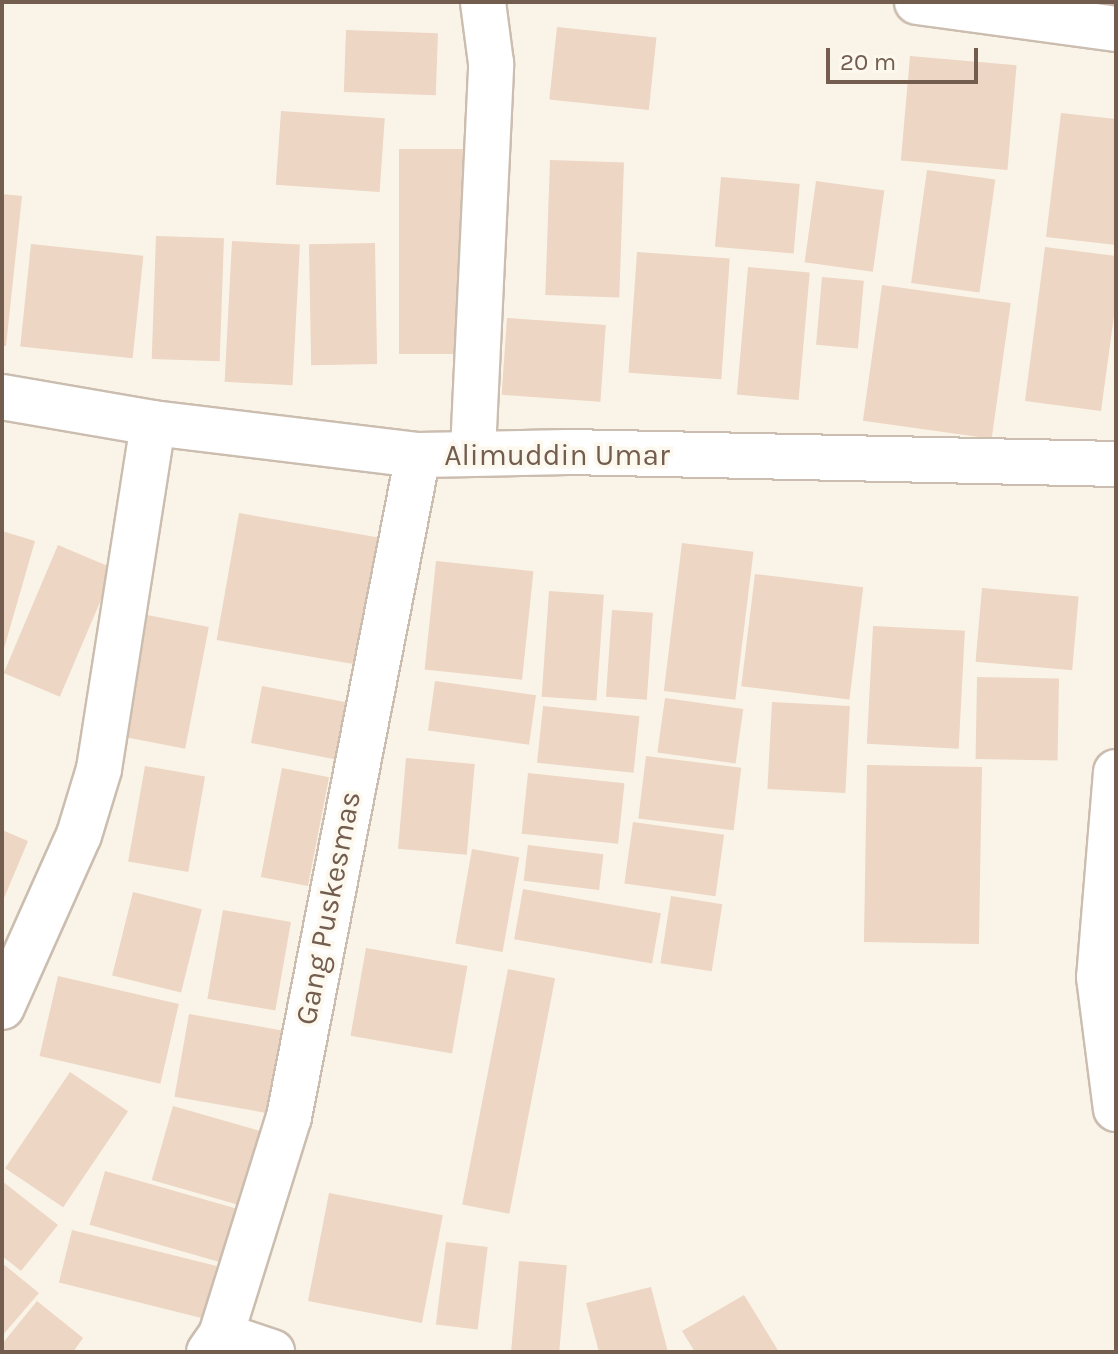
<!DOCTYPE html>
<html>
<head>
<meta charset="utf-8">
<style>
	body { margin:0 }
	#map { position:relative; width:1118px; height:1354px; overflow:hidden; background:#faf4e8; font-family:Karla,sans-serif }
	div>[style] { position:absolute }
	[style*='--x'] { left:calc(var(--x)*1px); top:calc(var(--y)*1px); width:calc(var(--w)*1px); rotate:calc(var(--a)*1deg) }
	.building>* { inset:0; background:#edd6c3; transform-origin:0 0 }
	.roads { filter:drop-shadow(2px 0 #cbbdaf) drop-shadow(-2px 0 #cbbdaf) drop-shadow(0 2px #cbbdaf) drop-shadow(0 -2px #cbbdaf) }
	.street>* { height:44px; margin:-22px; padding:0 22px; transform-origin:22px; border-radius:22px; background:#fff }
	.secondary>* { height:44px; margin:-22px; padding:0 22px; transform-origin:22px; border-radius:22px; background:#fff }
	span { translate:-50% -50%; white-space:nowrap; text-align:center; line-height:1.15; -webkit-text-stroke:7px #fdf8ee; paint-order:stroke }
	.street-label { font-size:30px; color:#725d4f }
	.frame { position:absolute; inset:0; border:4px solid #725d4f; pointer-events:none }
	.scale { position:absolute; left:826px; top:48px; width:152px; height:36px; box-sizing:border-box; border:4px solid #725d4f; border-top:0; padding-left:10px; font-size:24px; line-height:28px; white-space:nowrap; color:#725d4f; -webkit-text-stroke:6px #fdf8ee; paint-order:stroke }
</style>
</head>
<body>
<div id="map">
	<div class="building">
		<div style="left:557px;top:27px;width:100px;height:73px;rotate:6deg"></div>
		<div style="left:346px;top:30px;width:92px;height:62px;rotate:2deg"></div>
		<div style="left:910px;top:56px;width:107px;height:105px;rotate:5deg"></div>
		<div style="left:281px;top:111px;width:104px;height:74px;rotate:4deg"></div>
		<div style="clip-path:polygon(1061px 113px,1116px 119px,1116px 245px,1046px 237px)"></div>
		<div style="left:399px;top:149px;width:64px;height:205px"></div>
		<div style="left:550px;top:160px;width:74px;height:135px;rotate:2deg"></div>
		<div style="left:927px;top:170px;width:69px;height:114px;rotate:8deg"></div>
		<div style="left:721px;top:177px;width:79px;height:70px;rotate:5deg"></div>
		<div style="left:816px;top:181px;width:69px;height:82px;rotate:8deg"></div>
		<div style="clip-path:polygon(2px 194px,22px 196px,6px 346px,2px 346px)"></div>
		<div style="left:156px;top:236px;width:68px;height:123px;rotate:2deg"></div>
		<div style="left:232px;top:241px;width:68px;height:141px;rotate:3deg"></div>
		<div style="left:375px;top:243px;width:121px;height:66px;rotate:89deg"></div>
		<div style="left:31px;top:244px;width:113px;height:103px;rotate:6deg"></div>
		<div style="clip-path:polygon(1045px 247px,1116px 256px,1116px 301px,1101px 411px,1025px 401px)"></div>
		<div style="left:637px;top:252px;width:93px;height:121px;rotate:4deg"></div>
		<div style="left:748px;top:267px;width:62px;height:128px;rotate:5deg"></div>
		<div style="left:822px;top:277px;width:42px;height:68px;rotate:5deg"></div>
		<div style="left:882px;top:285px;width:130px;height:137px;rotate:8deg"></div>
		<div style="left:507px;top:318px;width:99px;height:77px;rotate:4deg"></div>
		<div style="left:239px;top:513px;width:143px;height:129px;rotate:10deg"></div>
		<div style="clip-path:polygon(2px 531px,35px 541px,3px 652px,2px 652px)"></div>
		<div style="left:682px;top:543px;width:72px;height:149px;rotate:7deg"></div>
		<div style="left:58px;top:545px;width:61px;height:139px;rotate:23deg"></div>
		<div style="left:436px;top:561px;width:98px;height:109px;rotate:6deg"></div>
		<div style="left:755px;top:574px;width:109px;height:113px;rotate:7deg"></div>
		<div style="left:982px;top:588px;width:97px;height:74px;rotate:5deg"></div>
		<div style="left:549px;top:591px;width:55px;height:106px;rotate:4deg"></div>
		<div style="left:612px;top:610px;width:41px;height:87px;rotate:4deg"></div>
		<div style="left:147px;top:615px;width:63px;height:124px;rotate:11deg"></div>
		<div style="left:873px;top:626px;width:92px;height:118px;rotate:3deg"></div>
		<div style="left:977px;top:677px;width:82px;height:82px;rotate:1deg"></div>
		<div style="left:435px;top:681px;width:102px;height:50px;rotate:8deg"></div>
		<div style="left:262px;top:686px;width:96px;height:58px;rotate:11deg"></div>
		<div style="left:665px;top:698px;width:79px;height:55px;rotate:8deg"></div>
		<div style="left:772px;top:702px;width:78px;height:87px;rotate:3deg"></div>
		<div style="left:543px;top:706px;width:97px;height:57px;rotate:6deg"></div>
		<div style="left:646px;top:756px;width:96px;height:63px;rotate:7deg"></div>
		<div style="left:406px;top:758px;width:69px;height:91px;rotate:5deg"></div>
		<div style="left:867px;top:765px;width:115px;height:177px;rotate:1deg"></div>
		<div style="left:145px;top:766px;width:61px;height:97px;rotate:10deg"></div>
		<div style="left:282px;top:768px;width:48px;height:111px;rotate:11deg"></div>
		<div style="left:528px;top:773px;width:97px;height:61px;rotate:6deg"></div>
		<div style="left:633px;top:822px;width:92px;height:62px;rotate:8deg"></div>
		<div style="clip-path:polygon(2px 830px,28px 841px,2px 903px)"></div>
		<div style="left:528px;top:845px;width:76px;height:36px;rotate:7deg"></div>
		<div style="left:472px;top:849px;width:48px;height:96px;rotate:10deg"></div>
		<div style="left:523px;top:889px;width:140px;height:51px;rotate:10deg"></div>
		<div style="left:133px;top:892px;width:71px;height:86px;rotate:14deg"></div>
		<div style="left:671px;top:896px;width:52px;height:68px;rotate:9deg"></div>
		<div style="left:223px;top:910px;width:69px;height:90px;rotate:10deg"></div>
		<div style="left:366px;top:948px;width:103px;height:89px;rotate:10deg"></div>
		<div style="left:508px;top:969px;width:48px;height:240px;rotate:11deg"></div>
		<div style="left:58px;top:976px;width:124px;height:82px;rotate:13deg"></div>
		<div style="left:189px;top:1014px;width:106px;height:84px;rotate:10deg"></div>
		<div style="left:70px;top:1072px;width:70px;height:116px;rotate:34deg"></div>
		<div style="left:173px;top:1106px;width:97px;height:77px;rotate:16deg"></div>
		<div style="left:105px;top:1171px;width:138px;height:56px;rotate:16deg"></div>
		<div style="clip-path:polygon(2px 1181px,58px 1225px,21px 1271px,2px 1256px)"></div>
		<div style="left:329px;top:1193px;width:116px;height:110px;rotate:11deg"></div>
		<div style="left:72px;top:1230px;width:149px;height:54px;rotate:14deg"></div>
		<div style="left:446px;top:1242px;width:42px;height:83px;rotate:7deg"></div>
		<div style="left:519px;top:1261px;width:48px;height:90px;rotate:5deg"></div>
		<div style="clip-path:polygon(2px 1263px,39px 1293px,2px 1336px)"></div>
		<div style="clip-path:polygon(651px 1287px,668px 1352px,599px 1352px,586px 1303px)"></div>
		<div style="clip-path:polygon(744px 1295px,779px 1352px,695px 1352px,682px 1331px)"></div>
		<div style="clip-path:polygon(37px 1301px,83px 1338px,73px 1352px,2px 1352px,2px 1344px)"></div>
	</div>
	<div class="roads">
		<div class="street">
			<div style="--x:917;--y:2;--w:201;--a:7.7"></div>
			<div style="--x:473;--y:451;--w:388;--a:-87.3"></div>
			<div style="--x:491;--y:63;--w:62;--a:-97.5"></div>
			<div style="--x:1116;--y:772;--w:206;--a:94.7"></div>
			<div style="--x:1099;--y:977;--w:133;--a:82.7"></div>
			<div style="--x:2;--y:1007;--w:188;--a:-65.9"></div>
			<div style="--x:79;--y:835;--w:69;--a:-73.1"></div>
			<div style="--x:99;--y:769;--w:350;--a:-81.1"></div>
			<div style="--x:221;--y:1335;--w:54;--a:18.4"></div>
			<div style="--x:209;--y:1352;--w:21;--a:-55"></div>
			<div style="--x:221;--y:1335;--w:228;--a:-72.7"></div>
			<div style="--x:289;--y:1117;--w:674;--a:-78.97"></div>
		</div>
		<div class="secondary">
			<div style="--x:2;--y:397;--w:153;--a:9.8"></div>
			<div style="--x:153;--y:423;--w:267;--a:6.9"></div>
			<div style="--x:418;--y:455;--w:150;--a:-1.1"></div>
			<div style="--x:568;--y:452;--w:548;--a:1.25"></div>
		</div>
	</div>
	<div class="street-label">
		<span style="left:557px;top:455px">Alimuddin Umar</span>
		<span style="left:328px;top:908px;rotate:-79deg">Gang Puskesmas</span>
	</div>
	<div class="frame"></div>
	<div class="scale">20 m</div>
</div>
</body>
</html>
